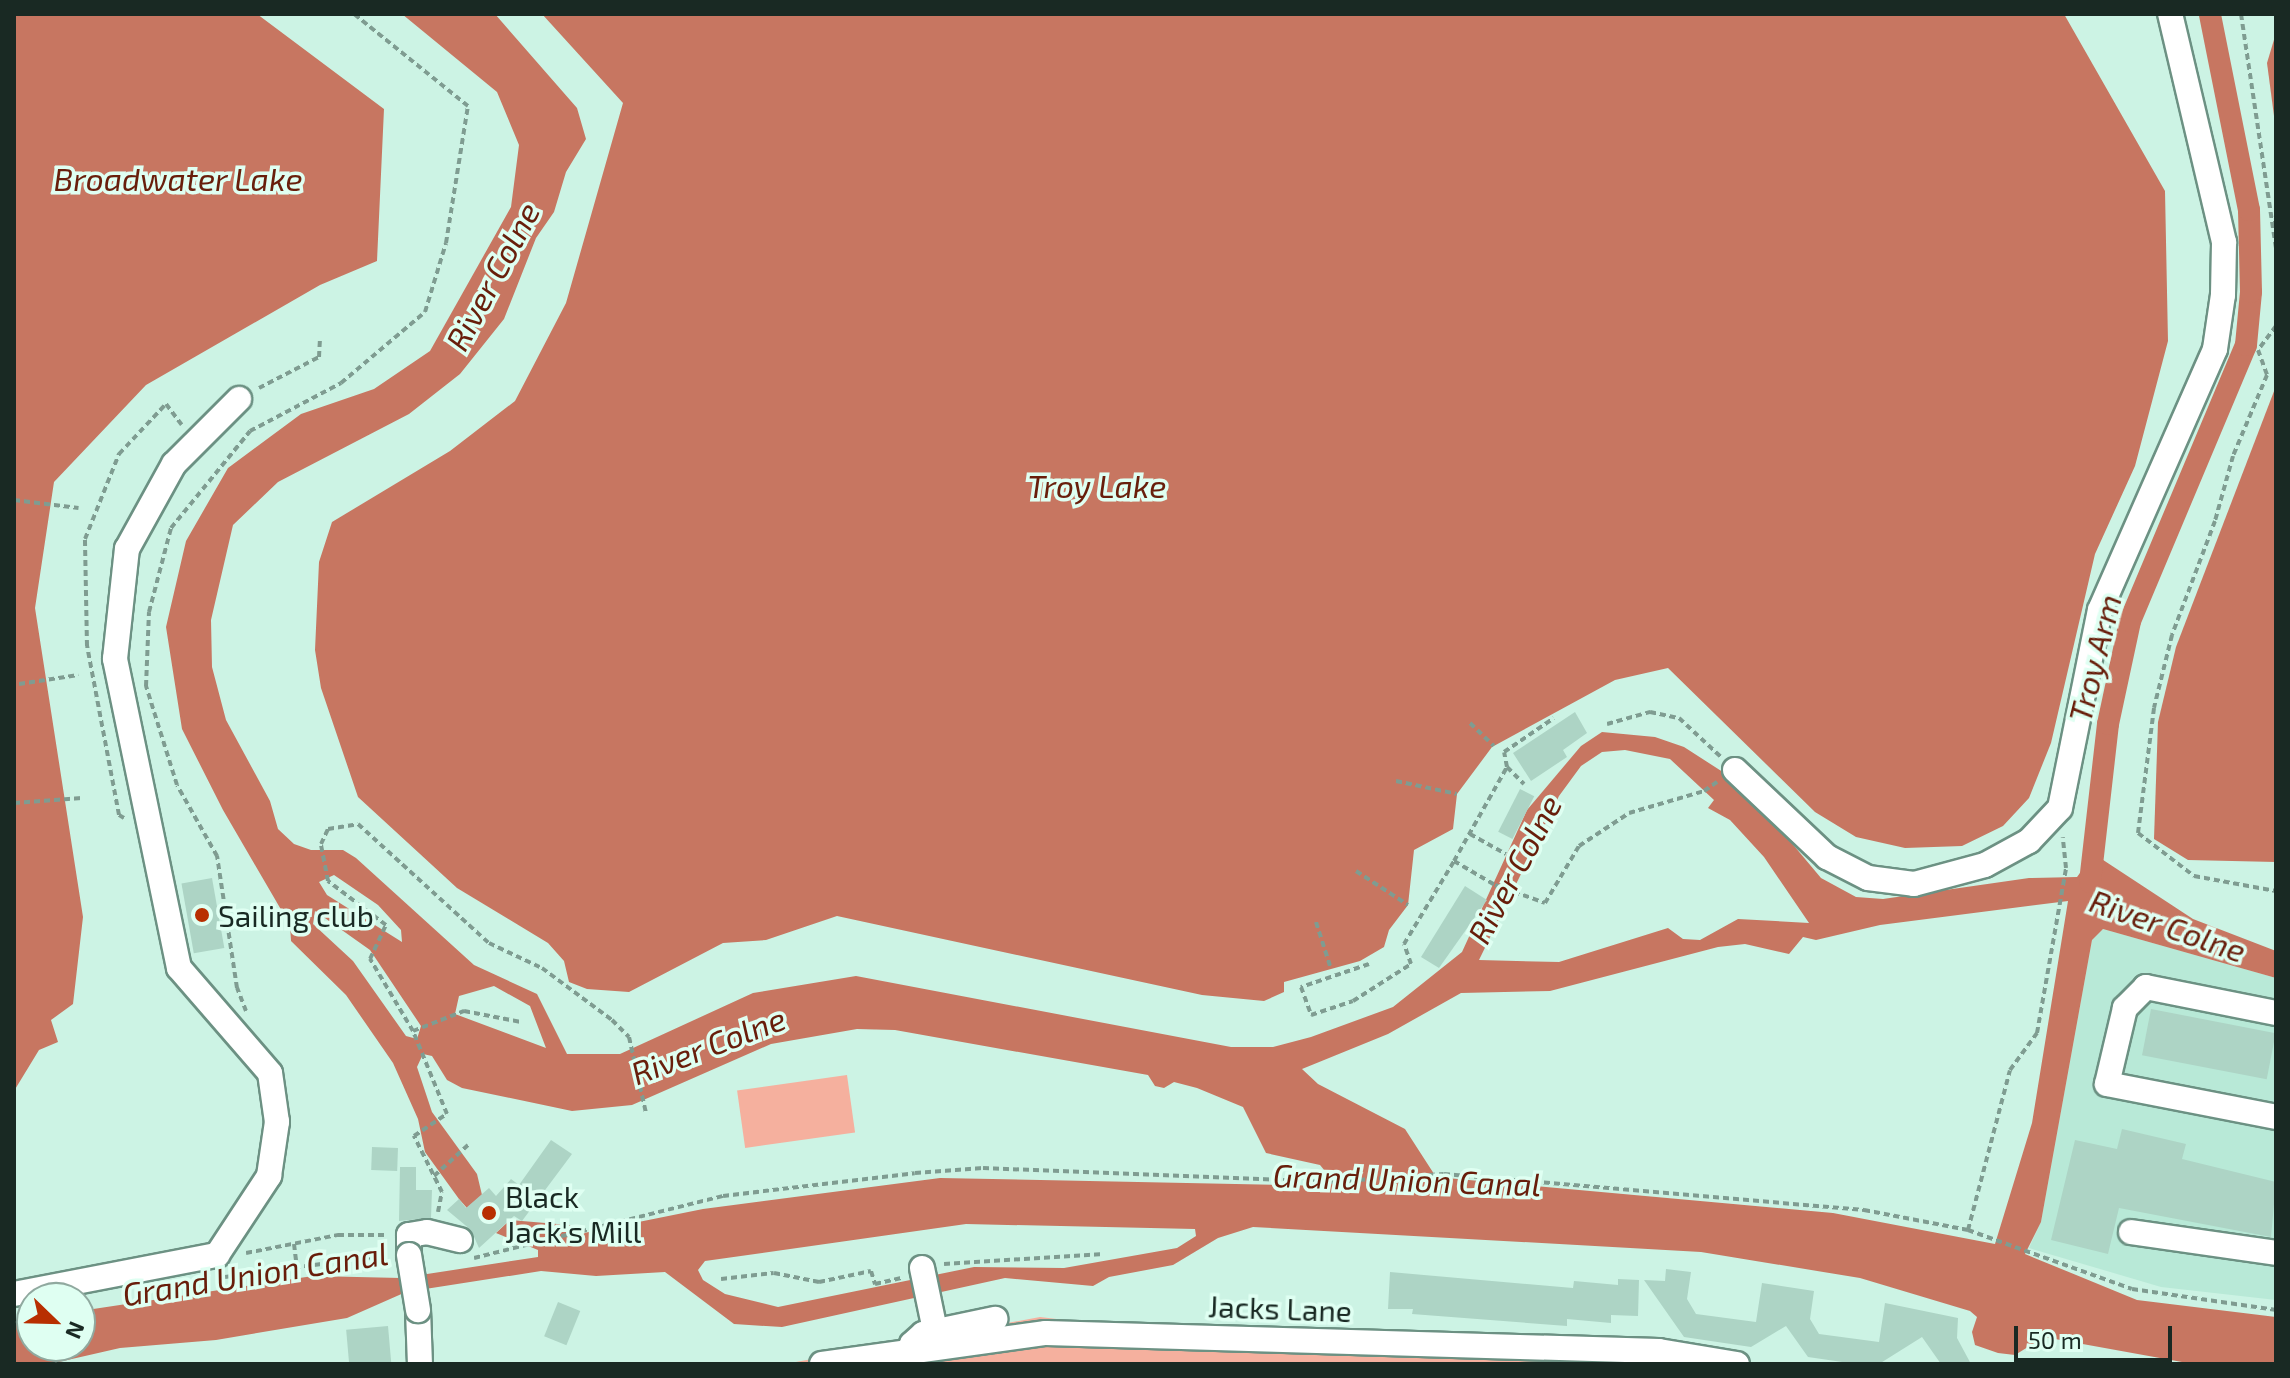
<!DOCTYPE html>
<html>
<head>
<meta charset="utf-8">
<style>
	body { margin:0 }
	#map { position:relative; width:2290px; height:1378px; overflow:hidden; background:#ccf3e4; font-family:"Exo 2",sans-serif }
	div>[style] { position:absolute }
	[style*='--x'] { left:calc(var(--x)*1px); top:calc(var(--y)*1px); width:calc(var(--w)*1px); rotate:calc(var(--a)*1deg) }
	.built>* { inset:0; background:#b8e9d7 }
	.green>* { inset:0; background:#f5b09e; transform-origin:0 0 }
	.water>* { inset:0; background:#c77661 }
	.canal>* { height:22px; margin:-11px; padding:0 11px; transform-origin:11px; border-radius:11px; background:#c77661 }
	.building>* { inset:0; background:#add4c5; transform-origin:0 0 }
	.path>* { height:4px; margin-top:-2px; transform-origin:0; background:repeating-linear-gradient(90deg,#7f9c91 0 6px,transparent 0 10px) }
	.roads { filter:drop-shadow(2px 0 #6c9183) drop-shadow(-2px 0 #6c9183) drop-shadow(0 2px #6c9183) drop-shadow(0 -2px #6c9183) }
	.minor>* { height:24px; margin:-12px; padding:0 12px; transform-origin:12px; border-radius:12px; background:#fff }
	.bridges { filter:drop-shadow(2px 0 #6c9183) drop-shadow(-2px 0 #6c9183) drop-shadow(0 2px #6c9183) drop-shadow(0 -2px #6c9183) }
	.minor-bridge>* { height:24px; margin:-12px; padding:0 12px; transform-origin:12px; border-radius:12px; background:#fff }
	.dots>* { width:22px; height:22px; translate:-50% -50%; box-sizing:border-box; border:4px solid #dffff2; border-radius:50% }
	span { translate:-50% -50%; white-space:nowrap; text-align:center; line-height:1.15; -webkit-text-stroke:7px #dffff2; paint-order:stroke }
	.poi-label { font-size:30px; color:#192923 }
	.left { translate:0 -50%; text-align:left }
	.street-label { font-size:30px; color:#192923 }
	.water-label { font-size:32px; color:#681e0b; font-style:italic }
	.frame { position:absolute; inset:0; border:16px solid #192923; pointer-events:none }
	.north { position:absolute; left:16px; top:1282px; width:80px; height:80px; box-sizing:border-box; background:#dffff2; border:2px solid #90a99f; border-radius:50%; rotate:113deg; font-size:22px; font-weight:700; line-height:32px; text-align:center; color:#192923 }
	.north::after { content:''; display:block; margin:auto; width:28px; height:36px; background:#b82f01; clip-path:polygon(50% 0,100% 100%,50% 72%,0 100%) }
	.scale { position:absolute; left:2014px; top:1326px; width:158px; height:36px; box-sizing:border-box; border:4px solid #192923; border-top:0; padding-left:10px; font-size:24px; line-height:28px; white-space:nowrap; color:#192923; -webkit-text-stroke:6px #dffff2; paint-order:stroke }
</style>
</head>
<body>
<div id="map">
	<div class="built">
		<div style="clip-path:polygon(2103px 929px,2276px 978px,2276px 1300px,2161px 1287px,2029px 1248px,2041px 1222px,2092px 940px)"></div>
	</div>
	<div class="green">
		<div style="left:847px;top:1075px;width:58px;height:111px;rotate:82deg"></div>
		<div style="clip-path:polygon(1040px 1317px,1214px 1338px,1669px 1364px,785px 1364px)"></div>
	</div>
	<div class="water">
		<div style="clip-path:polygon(14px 14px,257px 14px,384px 109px,377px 261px,320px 285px,146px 385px,54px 482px,35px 608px,83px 917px,73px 1004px,51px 1020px,58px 1042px,39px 1050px,14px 1091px)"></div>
		<div style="clip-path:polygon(evenodd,402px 14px,495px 14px,577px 108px,586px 139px,566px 172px,554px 212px,536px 238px,504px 319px,460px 374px,409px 414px,278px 482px,233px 525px,211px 620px,212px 667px,226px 720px,270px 801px,278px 829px,294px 844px,311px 850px,343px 850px,356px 858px,474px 965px,537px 994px,567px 1054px,620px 1054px,753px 993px,856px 976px,1231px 1047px,1273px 1047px,1311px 1037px,1393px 1007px,1462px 952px,1527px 810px,1581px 746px,1602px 732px,1655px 737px,1684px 747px,1743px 785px,1821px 878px,1856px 897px,1883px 899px,2029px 878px,2077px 877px,2094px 854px,2193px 919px,2276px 951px,2276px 978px,2103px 929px,2092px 940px,2041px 1222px,2025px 1254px,2137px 1300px,2276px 1317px,2276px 1364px,2193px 1364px,2044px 1337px,2015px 1355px,1998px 1353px,1975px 1345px,1972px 1332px,1977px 1317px,1970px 1311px,1860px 1278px,1701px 1252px,1253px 1227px,1218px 1238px,1173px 1265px,1109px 1277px,1093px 1286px,1005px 1278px,782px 1327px,734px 1324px,665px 1272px,596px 1276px,541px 1271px,406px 1292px,347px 1318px,216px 1340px,120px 1348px,50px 1364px,14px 1364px,14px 1322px,32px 1319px,32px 1346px,80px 1346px,80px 1311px,313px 1276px,401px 1278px,538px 1257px,538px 1250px,496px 1233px,510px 1220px,569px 1225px,584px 1233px,703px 1209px,940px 1178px,1329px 1186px,1330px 1177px,1320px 1165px,1266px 1153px,1243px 1107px,1197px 1088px,1174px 1082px,1164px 1088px,1155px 1086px,1148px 1075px,895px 1030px,857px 1029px,771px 1044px,632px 1105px,572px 1111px,462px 1088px,447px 1080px,432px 1056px,423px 1054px,417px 1067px,432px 1112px,477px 1174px,482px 1195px,467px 1208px,459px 1199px,425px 1152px,418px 1119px,393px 1063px,346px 995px,291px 941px,290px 925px,223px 810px,182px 729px,166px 627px,186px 541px,228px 468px,301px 414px,374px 389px,430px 351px,511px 207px,519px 145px,497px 92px,402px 14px,1625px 750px,1670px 759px,1714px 800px,1708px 808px,1730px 820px,1764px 857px,1809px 923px,1738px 919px,1700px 940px,1683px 939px,1668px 928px,1559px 962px,1479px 960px,1559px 796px,1581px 766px,1602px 752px,1625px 750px,402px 14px,334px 875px,378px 905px,401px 930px,402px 942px,327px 895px,319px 882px,334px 875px,402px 14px,2068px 901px,2032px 1123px,1995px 1244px,1833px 1213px,1436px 1177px,1405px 1129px,1318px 1084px,1302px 1069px,1388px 1034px,1461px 993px,1550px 991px,1718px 947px,1745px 944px,1789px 954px,1803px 937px,1816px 940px,1880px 925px,2068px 901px,402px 14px,315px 911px,370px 950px,421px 1026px,417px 1039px,406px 1036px,353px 961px,313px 924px,315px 911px,402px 14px,494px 986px,530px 1006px,546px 1048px,455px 1014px,459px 996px,494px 986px,402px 14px,966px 1224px,1195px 1229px,1196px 1236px,1177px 1248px,1064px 1268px,974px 1267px,778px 1307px,725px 1294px,703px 1280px,698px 1270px,705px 1261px,966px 1224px)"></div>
		<div style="clip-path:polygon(542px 14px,2064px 14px,2165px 191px,2168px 341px,2135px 466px,2095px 554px,2051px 743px,2029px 798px,2003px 826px,1962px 846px,1905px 848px,1856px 837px,1815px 812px,1668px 668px,1615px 680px,1492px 747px,1457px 794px,1453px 829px,1414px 850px,1408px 905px,1389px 930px,1384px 947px,1360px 961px,1284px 982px,1284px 992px,1264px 1001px,1202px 995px,837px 916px,766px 940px,723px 943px,629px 992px,587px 989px,569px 982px,564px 961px,548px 943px,457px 888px,358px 797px,321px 688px,315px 650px,319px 562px,332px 522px,450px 451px,515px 401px,566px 303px,623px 103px)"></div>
		<div style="clip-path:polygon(2276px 33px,2276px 131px,2267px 63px)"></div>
		<div style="clip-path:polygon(2276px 386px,2276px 862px,2188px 860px,2154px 839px,2158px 722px,2176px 647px)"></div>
	</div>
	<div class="canal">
		<div style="--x:2090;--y:882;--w:159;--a:-83.5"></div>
		<div style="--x:2108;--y:724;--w:105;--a:-77.9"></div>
		<div style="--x:2130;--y:621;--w:299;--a:-67.2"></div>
		<div style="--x:2246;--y:345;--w:53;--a:-84.6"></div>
		<div style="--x:2251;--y:292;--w:82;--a:-91.4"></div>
		<div style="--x:2249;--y:210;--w:200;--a:-101.3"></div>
	</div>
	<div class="building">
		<div style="clip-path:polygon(1575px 712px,1587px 733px,1563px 750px,1567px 757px,1531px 781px,1513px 753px)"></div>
		<div style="left:1520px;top:789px;width:16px;height:48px;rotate:27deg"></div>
		<div style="left:212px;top:878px;width:71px;height:31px;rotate:80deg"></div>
		<div style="clip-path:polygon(1465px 886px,1487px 900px,1439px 968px,1421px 957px)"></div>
		<div style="left:2151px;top:1009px;width:127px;height:47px;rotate:11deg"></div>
		<div style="clip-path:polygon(2122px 1129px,2186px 1144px,2182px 1159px,2276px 1182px,2271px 1237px,2119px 1208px,2108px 1254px,2051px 1240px,2075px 1140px,2117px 1149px)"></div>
		<div style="clip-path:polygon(551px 1140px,572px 1154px,522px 1221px,514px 1216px,479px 1248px,471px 1230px,447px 1210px,459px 1199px,466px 1208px,489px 1188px,496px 1196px,511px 1179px,519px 1185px)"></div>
		<div style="left:372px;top:1147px;width:26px;height:23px;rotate:2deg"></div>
		<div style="clip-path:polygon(400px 1167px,416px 1167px,416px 1190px,432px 1190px,431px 1218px,399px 1221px)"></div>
		<div style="clip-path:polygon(1666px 1269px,1691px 1272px,1687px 1299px,1696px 1314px,1756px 1322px,1762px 1283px,1814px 1291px,1810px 1319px,1819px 1334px,1879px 1342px,1885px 1303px,1958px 1318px,1957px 1338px,1971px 1364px,1941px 1364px,1922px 1337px,1879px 1364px,1856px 1364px,1808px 1357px,1786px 1326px,1751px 1347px,1684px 1337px,1644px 1280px,1665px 1281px)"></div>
		<div style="clip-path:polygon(1390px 1272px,1573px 1288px,1574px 1281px,1618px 1285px,1618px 1279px,1639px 1280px,1638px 1316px,1611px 1315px,1611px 1323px,1567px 1319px,1567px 1326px,1412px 1314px,1413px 1309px,1388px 1309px)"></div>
		<div style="left:558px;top:1302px;width:24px;height:37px;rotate:22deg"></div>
		<div style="left:388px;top:1326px;width:38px;height:42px;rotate:85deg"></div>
	</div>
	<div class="path">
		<div style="--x:2241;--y:14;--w:236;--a:81.5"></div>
		<div style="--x:2276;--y:326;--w:30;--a:127"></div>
		<div style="--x:2258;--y:350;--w:27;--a:70"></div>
		<div style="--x:2267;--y:375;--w:88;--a:112.8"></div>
		<div style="--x:2233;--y:456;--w:67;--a:105.5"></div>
		<div style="--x:2215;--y:521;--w:122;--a:110.7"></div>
		<div style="--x:2172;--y:635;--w:75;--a:103.9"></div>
		<div style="--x:2154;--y:708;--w:126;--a:97.3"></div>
		<div style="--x:2138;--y:833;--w:71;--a:37.5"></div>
		<div style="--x:2194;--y:876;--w:83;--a:10.4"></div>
		<div style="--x:259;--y:388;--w:68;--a:-27.3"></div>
		<div style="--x:319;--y:357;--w:20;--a:-87"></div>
		<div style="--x:14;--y:500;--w:65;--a:7"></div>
		<div style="--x:19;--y:684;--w:60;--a:-8.7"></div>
		<div style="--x:1470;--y:723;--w:33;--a:44"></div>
		<div style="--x:1607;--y:724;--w:45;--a:-15.6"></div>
		<div style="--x:1650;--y:712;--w:30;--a:12"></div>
		<div style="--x:1679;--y:718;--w:57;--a:42.9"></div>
		<div style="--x:1507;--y:767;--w:15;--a:-101"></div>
		<div style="--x:1504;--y:752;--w:60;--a:-34.2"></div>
		<div style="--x:1396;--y:781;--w:62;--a:12"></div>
		<div style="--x:14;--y:803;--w:68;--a:-4.2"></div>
		<div style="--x:124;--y:818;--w:6;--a:-149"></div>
		<div style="--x:119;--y:815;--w:172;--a:-100.7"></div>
		<div style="--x:87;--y:646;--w:107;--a:-91.1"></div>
		<div style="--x:85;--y:539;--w:92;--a:-68.2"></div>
		<div style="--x:119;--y:454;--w:69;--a:-46.8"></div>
		<div style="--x:166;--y:404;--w:26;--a:53"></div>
		<div style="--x:1470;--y:834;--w:41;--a:29.1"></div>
		<div style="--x:1454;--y:861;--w:108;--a:-60.6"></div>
		<div style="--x:1507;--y:767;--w:24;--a:45"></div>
		<div style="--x:1356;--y:871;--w:62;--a:33.2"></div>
		<div style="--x:1316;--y:922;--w:49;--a:72.3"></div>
		<div style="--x:1369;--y:964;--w:72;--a:161.3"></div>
		<div style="--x:1301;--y:987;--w:30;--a:70"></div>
		<div style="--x:1311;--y:1015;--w:44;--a:-18.4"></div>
		<div style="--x:1353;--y:1001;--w:69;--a:-32.5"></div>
		<div style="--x:1411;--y:964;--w:21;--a:-109"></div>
		<div style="--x:1404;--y:944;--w:97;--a:-58.9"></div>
		<div style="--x:1454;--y:861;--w:48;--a:30.3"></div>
		<div style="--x:1495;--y:885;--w:53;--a:19.8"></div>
		<div style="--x:1545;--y:903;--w:66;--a:-59.2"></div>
		<div style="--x:1579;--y:846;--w:60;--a:-33.4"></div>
		<div style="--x:1629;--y:813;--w:78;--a:-16.3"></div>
		<div style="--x:1704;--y:791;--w:16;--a:-35"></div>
		<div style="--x:246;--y:1011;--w:25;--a:-111"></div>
		<div style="--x:237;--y:988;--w:134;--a:-98.6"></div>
		<div style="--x:217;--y:856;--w:81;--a:-119.4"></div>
		<div style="--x:177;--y:785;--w:104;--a:-107.4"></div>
		<div style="--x:146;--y:686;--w:74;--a:-87.7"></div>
		<div style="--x:149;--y:612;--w:87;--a:-75.3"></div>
		<div style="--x:171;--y:528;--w:125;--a:-50.8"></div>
		<div style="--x:250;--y:431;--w:103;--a:-27.8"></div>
		<div style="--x:341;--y:383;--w:110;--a:-40.2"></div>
		<div style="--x:425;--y:312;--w:72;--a:-73.1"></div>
		<div style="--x:446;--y:243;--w:139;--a:-80.9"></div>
		<div style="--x:468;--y:106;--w:146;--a:-141.1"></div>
		<div style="--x:413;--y:1031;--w:55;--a:-21.4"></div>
		<div style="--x:464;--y:1011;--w:58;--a:10.9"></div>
		<div style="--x:434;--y:1176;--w:46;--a:-42.4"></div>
		<div style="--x:438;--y:1212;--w:20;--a:-79"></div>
		<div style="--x:442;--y:1192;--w:63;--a:-116.6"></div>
		<div style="--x:414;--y:1136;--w:40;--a:-34"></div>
		<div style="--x:447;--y:1114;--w:90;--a:-112.3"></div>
		<div style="--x:413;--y:1031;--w:84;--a:-120.8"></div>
		<div style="--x:370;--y:959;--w:38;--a:-65"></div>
		<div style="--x:386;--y:925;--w:73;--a:-142.8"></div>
		<div style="--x:328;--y:881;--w:38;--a:-101"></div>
		<div style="--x:321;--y:844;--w:17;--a:-65"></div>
		<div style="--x:328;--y:829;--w:30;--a:-9"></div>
		<div style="--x:358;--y:824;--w:177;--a:42.3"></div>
		<div style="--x:489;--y:943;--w:59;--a:25.3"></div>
		<div style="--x:542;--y:968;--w:87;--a:36.6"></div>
		<div style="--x:612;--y:1020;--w:24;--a:45"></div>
		<div style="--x:629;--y:1037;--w:78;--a:77.4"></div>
		<div style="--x:1968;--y:1230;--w:165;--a:-75.3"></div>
		<div style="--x:2010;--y:1070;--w:46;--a:-53.9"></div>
		<div style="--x:2037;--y:1033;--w:168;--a:-80"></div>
		<div style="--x:2066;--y:868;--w:31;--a:-96"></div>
		<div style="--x:294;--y:1244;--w:23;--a:83"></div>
		<div style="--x:246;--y:1253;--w:94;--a:-11.1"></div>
		<div style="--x:338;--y:1235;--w:49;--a:0"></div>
		<div style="--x:474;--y:1258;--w:257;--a:-14"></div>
		<div style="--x:723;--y:1196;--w:193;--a:-6.8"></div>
		<div style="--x:915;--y:1173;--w:68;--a:-4.2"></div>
		<div style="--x:983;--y:1168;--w:346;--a:2.3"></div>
		<div style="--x:1329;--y:1182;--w:115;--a:-4"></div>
		<div style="--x:1444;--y:1174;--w:422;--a:4.9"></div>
		<div style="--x:1864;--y:1210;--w:106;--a:10.9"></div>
		<div style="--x:1968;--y:1230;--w:174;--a:19.8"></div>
		<div style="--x:2132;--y:1289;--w:146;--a:8.3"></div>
		<div style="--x:944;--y:1264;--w:160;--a:-3.6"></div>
		<div style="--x:225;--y:1277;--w:148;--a:-7.7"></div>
		<div style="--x:372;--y:1257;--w:19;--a:25"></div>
		<div style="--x:721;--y:1279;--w:53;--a:-6.5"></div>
		<div style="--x:774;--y:1273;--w:46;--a:11.3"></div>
		<div style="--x:819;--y:1282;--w:53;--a:-11.9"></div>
		<div style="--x:871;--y:1271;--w:14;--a:73"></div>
		<div style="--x:875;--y:1284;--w:28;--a:-13"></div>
	</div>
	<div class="roads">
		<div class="minor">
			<div style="--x:1735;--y:770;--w:127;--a:43.4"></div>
			<div style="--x:1827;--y:857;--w:46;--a:27.1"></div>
			<div style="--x:1868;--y:878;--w:46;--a:7.4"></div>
			<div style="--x:1914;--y:884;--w:73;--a:-15"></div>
			<div style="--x:1985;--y:865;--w:50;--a:-28.6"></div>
			<div style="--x:2029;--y:841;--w:45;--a:-46.8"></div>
			<div style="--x:2060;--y:808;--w:202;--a:-78.6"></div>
			<div style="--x:2100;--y:610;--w:285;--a:-66.2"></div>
			<div style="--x:2215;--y:349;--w:55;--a:-81.6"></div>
			<div style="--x:2223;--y:295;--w:53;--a:-88.9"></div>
			<div style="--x:2224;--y:242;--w:234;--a:-103.3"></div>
			<div style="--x:2276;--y:1013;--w:133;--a:-168.7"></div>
			<div style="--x:2146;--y:987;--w:30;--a:135"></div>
			<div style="--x:2125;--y:1008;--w:78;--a:103.3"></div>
			<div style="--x:2107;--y:1084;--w:172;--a:11"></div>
			<div style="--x:2131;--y:1232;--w:147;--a:8.2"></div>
			<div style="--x:409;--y:1255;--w:20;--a:-90"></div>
			<div style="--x:409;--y:1235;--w:18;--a:-9"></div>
			<div style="--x:427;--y:1232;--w:34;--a:14"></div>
			<div style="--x:922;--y:1268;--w:63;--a:78.2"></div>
			<div style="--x:14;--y:1294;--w:207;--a:-10.9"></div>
			<div style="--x:217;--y:1255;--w:95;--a:-56.6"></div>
			<div style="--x:269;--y:1176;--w:55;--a:-81.6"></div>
			<div style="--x:277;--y:1122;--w:49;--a:-98.1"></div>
			<div style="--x:270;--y:1073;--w:139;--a:-130.9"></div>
			<div style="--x:179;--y:968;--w:316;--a:-101.7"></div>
			<div style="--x:115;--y:659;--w:111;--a:-83.8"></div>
			<div style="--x:127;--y:549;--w:97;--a:-61.1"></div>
			<div style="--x:174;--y:464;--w:92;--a:-45"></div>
			<div style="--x:418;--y:1310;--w:54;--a:87.9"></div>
			<div style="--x:912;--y:1354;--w:10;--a:-90"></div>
			<div style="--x:912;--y:1344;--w:15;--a:-42"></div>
			<div style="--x:923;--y:1334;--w:74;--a:-11.8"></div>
			<div style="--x:822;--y:1364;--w:226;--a:-7.9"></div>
			<div style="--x:1046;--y:1333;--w:613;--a:1.68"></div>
			<div style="--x:1659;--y:1351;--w:79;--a:9.5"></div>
		</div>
	</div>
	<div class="bridges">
		<div class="minor-bridge">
			<div style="--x:409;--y:1255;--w:56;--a:80.7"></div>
		</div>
	</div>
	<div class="dots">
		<div style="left:202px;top:915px;background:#b82f01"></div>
		<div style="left:489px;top:1213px;background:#b82f01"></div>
	</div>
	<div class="poi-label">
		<span class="left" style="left:218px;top:915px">Sailing club</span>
		<span class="left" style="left:505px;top:1213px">Black<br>Jack's Mill</span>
	</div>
	<div class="street-label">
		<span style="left:1280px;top:1308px;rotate:2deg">Jacks Lane</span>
	</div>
	<div class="water-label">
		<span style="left:178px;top:178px">Broadwater Lake</span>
		<span style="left:492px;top:276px;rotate:-62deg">River Colne</span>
		<span style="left:1097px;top:485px">Troy Lake</span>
		<span style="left:2094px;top:658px;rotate:-76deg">Troy Arm</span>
		<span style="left:1514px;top:869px;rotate:-62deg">River Colne</span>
		<span style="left:2168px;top:925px;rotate:19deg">River Colne</span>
		<span style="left:708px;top:1045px;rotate:-21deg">River Colne</span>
		<span style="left:1407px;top:1179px;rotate:2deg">Grand Union Canal</span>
		<span style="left:255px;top:1273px;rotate:-9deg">Grand Union Canal</span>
	</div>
	<div class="frame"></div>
	<div class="north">N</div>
	<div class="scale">50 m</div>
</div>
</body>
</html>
